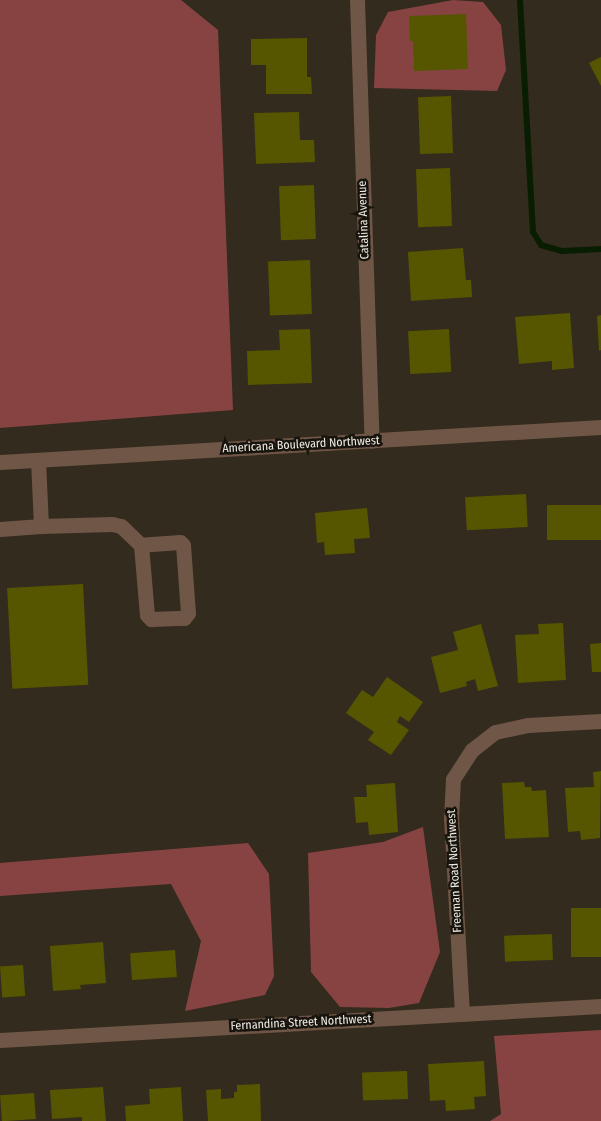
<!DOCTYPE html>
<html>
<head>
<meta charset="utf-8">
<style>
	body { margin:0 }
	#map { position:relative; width:601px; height:1121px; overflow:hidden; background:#332b1d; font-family:"Fira Sans Condensed",sans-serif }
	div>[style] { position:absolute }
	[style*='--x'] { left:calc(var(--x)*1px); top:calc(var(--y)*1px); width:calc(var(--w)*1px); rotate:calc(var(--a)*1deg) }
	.forest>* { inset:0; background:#874342 }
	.stream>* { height:6px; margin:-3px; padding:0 3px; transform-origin:3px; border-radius:3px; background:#091d03 }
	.building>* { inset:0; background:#565601; transform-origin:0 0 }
	.minor>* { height:15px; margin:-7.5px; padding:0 7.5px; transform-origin:7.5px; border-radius:7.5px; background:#705646 }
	span { translate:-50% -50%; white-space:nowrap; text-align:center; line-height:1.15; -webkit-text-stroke:5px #17140e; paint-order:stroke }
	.street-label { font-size:12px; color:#f0ebe2 }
</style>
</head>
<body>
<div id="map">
	<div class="forest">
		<div style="clip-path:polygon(0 0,181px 0,218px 30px,233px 410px,0 428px)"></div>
		<div style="clip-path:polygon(453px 0,483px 2px,501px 25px,506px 70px,497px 91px,374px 88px,376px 35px,388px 12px)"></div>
		<div style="clip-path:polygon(423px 827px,440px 952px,419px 1003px,389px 1008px,340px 1007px,311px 972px,308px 853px,383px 842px)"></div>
		<div style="clip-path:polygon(248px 843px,269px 874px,274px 976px,265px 995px,185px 1011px,201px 941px,171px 884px,0 896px,0 863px)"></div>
		<div style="clip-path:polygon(601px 1030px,601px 1121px,490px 1121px,501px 1114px,494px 1036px)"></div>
	</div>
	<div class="stream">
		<div style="--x:520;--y:0;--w:232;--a:86.8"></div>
		<div style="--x:533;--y:232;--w:15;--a:58"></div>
		<div style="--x:541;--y:245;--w:22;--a:16"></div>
		<div style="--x:562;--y:251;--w:39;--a:-3"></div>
	</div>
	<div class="building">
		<div style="clip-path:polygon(466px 14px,468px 69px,414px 71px,413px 41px,410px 41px,409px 16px)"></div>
		<div style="clip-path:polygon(307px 38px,307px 77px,311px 77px,312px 94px,266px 94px,266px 65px,251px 65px,251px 39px)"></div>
		<div style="clip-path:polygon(601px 57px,601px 86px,589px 63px)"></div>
		<div style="left:451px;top:96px;width:57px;height:33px;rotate:88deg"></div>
		<div style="clip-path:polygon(299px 112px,300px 140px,314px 140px,315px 162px,256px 164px,254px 113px)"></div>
		<div style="left:450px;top:168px;width:58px;height:34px;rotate:88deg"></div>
		<div style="left:314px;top:185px;width:54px;height:35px;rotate:88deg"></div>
		<div style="clip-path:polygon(463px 248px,466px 280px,471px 280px,472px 297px,411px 301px,408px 252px)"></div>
		<div style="left:310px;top:260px;width:54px;height:42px;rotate:88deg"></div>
		<div style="clip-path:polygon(570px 313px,574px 368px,552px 370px,552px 361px,519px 364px,515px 317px)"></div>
		<div style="clip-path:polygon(601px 315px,601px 350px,599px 351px,597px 316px)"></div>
		<div style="clip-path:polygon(310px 329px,312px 383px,248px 385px,247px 351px,280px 350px,279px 330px)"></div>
		<div style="left:449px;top:329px;width:43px;height:41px;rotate:87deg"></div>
		<div style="left:526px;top:494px;width:33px;height:61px;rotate:87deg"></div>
		<div style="left:601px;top:505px;width:35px;height:54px;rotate:90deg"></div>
		<div style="clip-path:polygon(367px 508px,370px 538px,354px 539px,355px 553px,325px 555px,324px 542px,317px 543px,315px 513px)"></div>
		<div style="left:83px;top:584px;width:101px;height:76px;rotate:87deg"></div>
		<div style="clip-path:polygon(563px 623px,566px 680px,518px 683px,515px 635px,539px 634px,538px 624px)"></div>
		<div style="clip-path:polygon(481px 624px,498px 686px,478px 691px,475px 679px,466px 682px,467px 686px,440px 693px,431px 657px,458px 650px,453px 632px)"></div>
		<div style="clip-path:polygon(601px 643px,601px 672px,592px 672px,590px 644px)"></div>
		<div style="clip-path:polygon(387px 677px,423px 702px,409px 722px,400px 716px,397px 722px,409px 730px,391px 755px,368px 740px,374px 732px,346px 713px,362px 690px,373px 697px)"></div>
		<div style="clip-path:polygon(601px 771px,600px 838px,581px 840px,580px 831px,568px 832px,565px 788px,594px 787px,593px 772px)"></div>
		<div style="clip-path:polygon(524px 782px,525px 787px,531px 787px,532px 791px,546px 790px,549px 837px,505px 839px,502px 783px)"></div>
		<div style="clip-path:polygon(395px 783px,398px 832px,369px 835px,368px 822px,356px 823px,354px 797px,367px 797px,366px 785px)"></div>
		<div style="left:601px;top:908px;width:49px;height:30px;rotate:90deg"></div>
		<div style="left:552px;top:934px;width:26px;height:48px;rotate:88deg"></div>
		<div style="clip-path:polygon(103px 942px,106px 983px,80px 985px,81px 989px,53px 991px,50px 946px)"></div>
		<div style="left:175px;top:950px;width:27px;height:45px;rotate:86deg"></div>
		<div style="left:23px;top:965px;width:31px;height:23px;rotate:86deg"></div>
		<div style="clip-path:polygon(484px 1061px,486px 1096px,474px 1097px,475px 1109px,446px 1111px,445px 1100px,430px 1101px,428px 1064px)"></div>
		<div style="left:407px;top:1071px;width:28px;height:45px;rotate:88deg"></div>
		<div style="clip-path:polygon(260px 1084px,261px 1121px,208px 1121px,206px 1090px,221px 1089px,221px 1099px,234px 1098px,234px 1092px,237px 1092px,237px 1085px)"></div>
		<div style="clip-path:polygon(103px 1087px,106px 1121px,82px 1121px,82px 1117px,52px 1119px,50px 1090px)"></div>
		<div style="clip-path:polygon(181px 1087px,183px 1121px,126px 1121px,125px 1106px,150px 1104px,149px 1089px)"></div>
		<div style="left:34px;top:1093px;width:26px;height:34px;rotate:86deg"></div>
	</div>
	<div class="minor">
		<div style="--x:357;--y:0;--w:441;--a:88.1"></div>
		<div style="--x:0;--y:462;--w:602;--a:-3.33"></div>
		<div style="--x:41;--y:526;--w:71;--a:-1.6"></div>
		<div style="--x:112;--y:524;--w:9;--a:13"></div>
		<div style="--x:121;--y:526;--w:28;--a:44"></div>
		<div style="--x:141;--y:545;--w:70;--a:85.1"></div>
		<div style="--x:147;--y:615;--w:6;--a:45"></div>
		<div style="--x:151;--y:619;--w:33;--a:-2"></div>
		<div style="--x:184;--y:618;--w:6;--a:-51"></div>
		<div style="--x:188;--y:613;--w:68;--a:-94.2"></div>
		<div style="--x:183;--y:545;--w:4;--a:-135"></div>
		<div style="--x:180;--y:542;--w:39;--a:176"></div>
		<div style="--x:0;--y:529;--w:41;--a:-4.2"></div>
		<div style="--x:41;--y:526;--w:66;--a:-92.6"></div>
		<div style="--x:462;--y:1014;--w:196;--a:-93.2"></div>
		<div style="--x:451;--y:818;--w:39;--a:-87"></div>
		<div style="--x:453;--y:779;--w:35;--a:-57"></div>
		<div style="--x:472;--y:750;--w:29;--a:-38"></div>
		<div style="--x:495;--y:732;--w:34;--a:-12"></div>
		<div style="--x:528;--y:725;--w:73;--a:-3.1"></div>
		<div style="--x:0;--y:1040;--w:602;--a:-3.24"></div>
	</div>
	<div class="street-label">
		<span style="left:364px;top:220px;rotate:-92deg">Catalina Avenue</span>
		<span style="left:301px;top:445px;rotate:-3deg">Americana Boulevard Northwest</span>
		<span style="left:455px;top:871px;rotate:-93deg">Freeman Road Northwest</span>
		<span style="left:301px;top:1023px;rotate:-3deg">Fernandina Street Northwest</span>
	</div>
</div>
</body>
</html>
